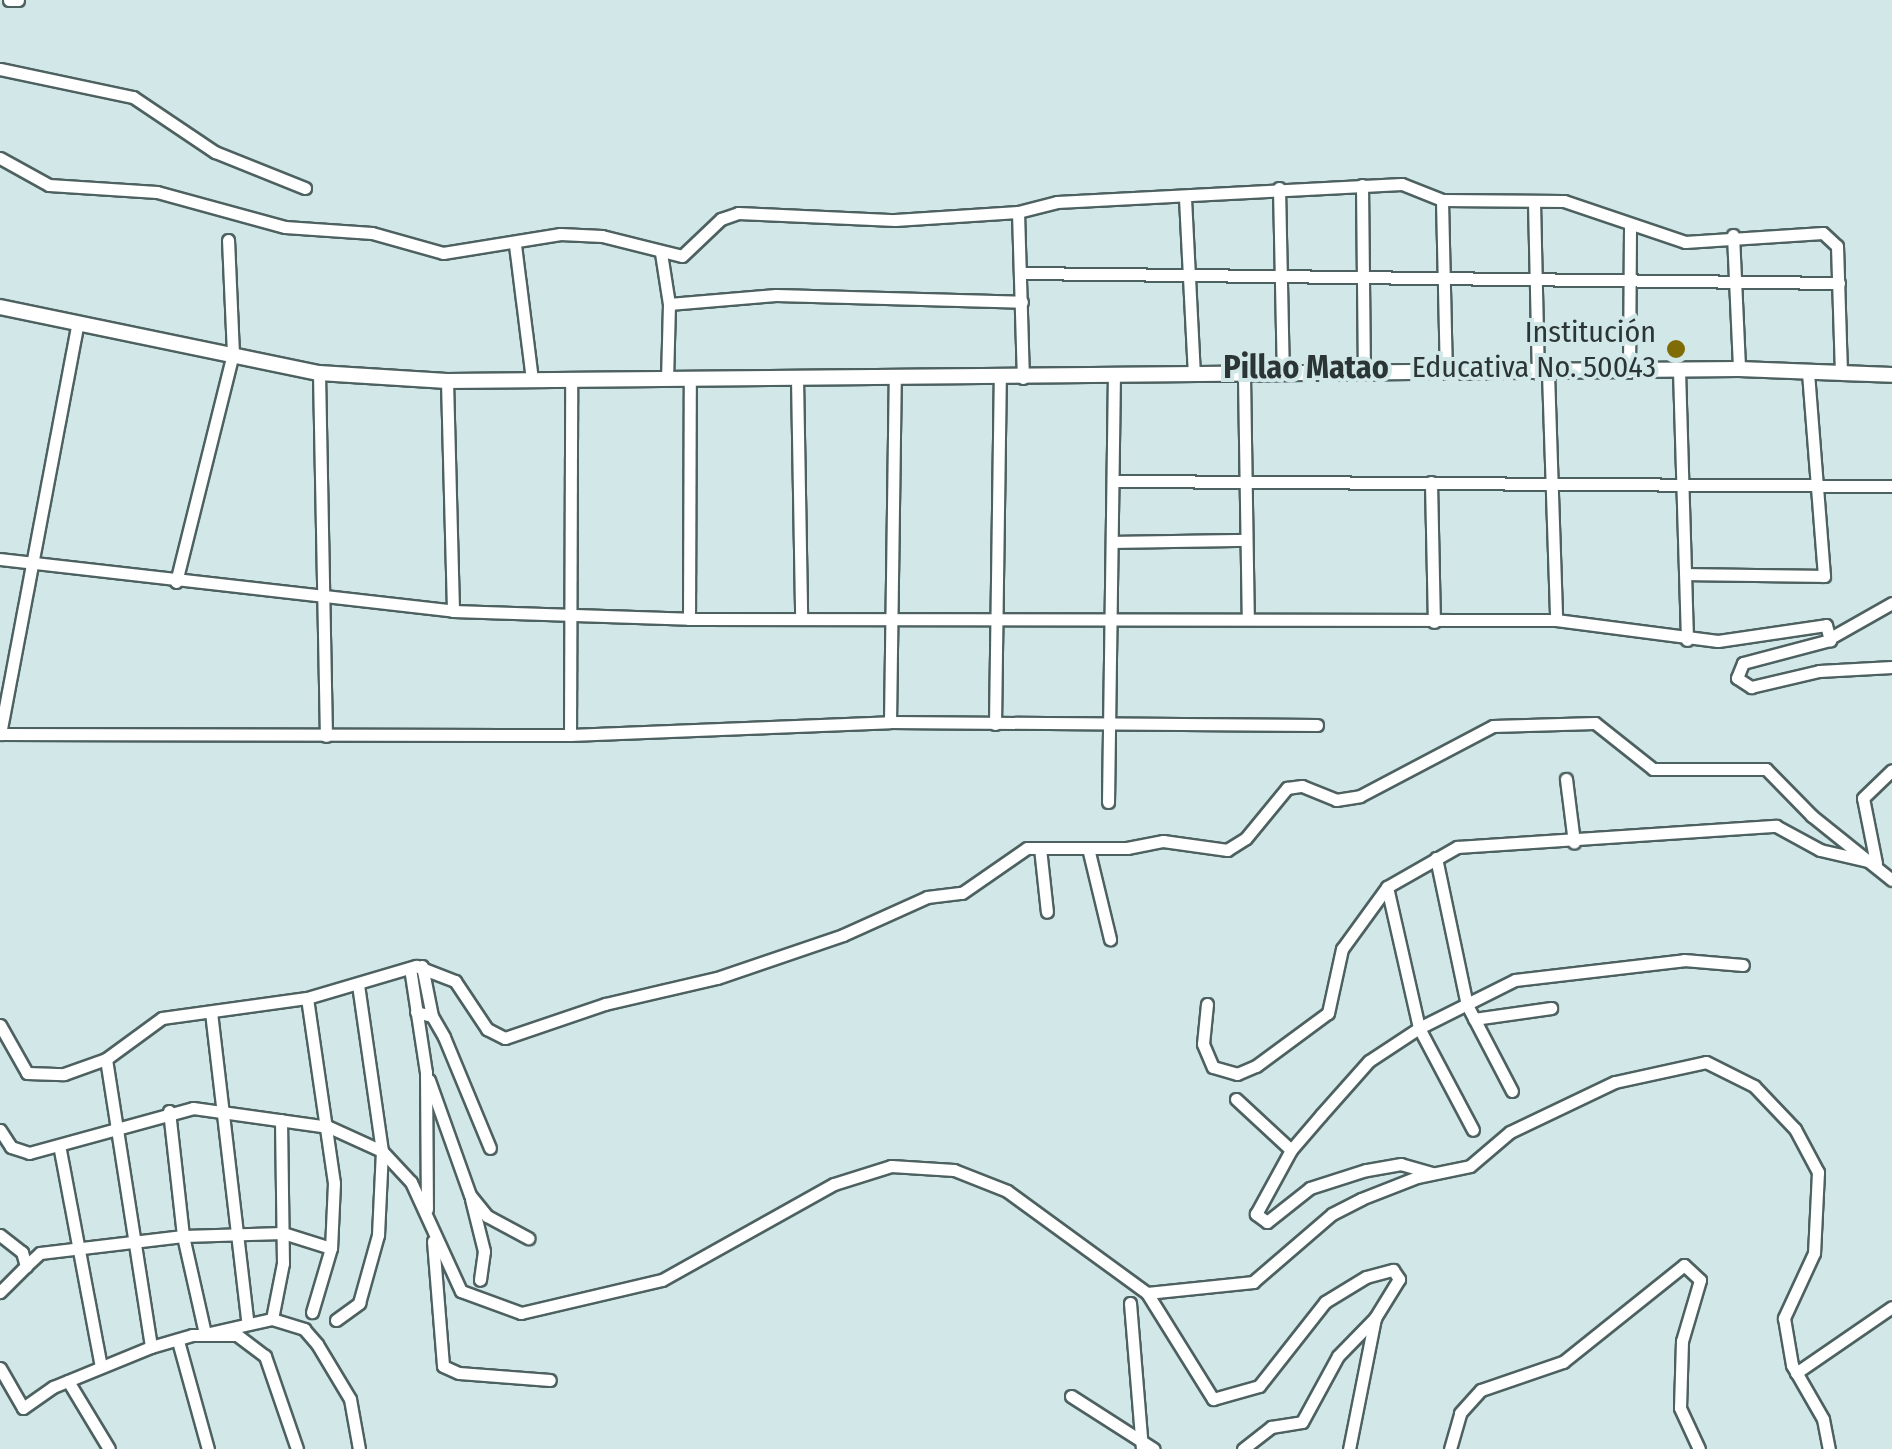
<!DOCTYPE html>
<html>
<head>
<meta charset="utf-8">
<style>
	body { margin:0 }
	#map { position:relative; width:1892px; height:1449px; overflow:hidden; background:#d2e8e8; font-family:"Fira Sans Condensed",sans-serif }
	div>[style] { position:absolute }
	[style*='--x'] { left:calc(var(--x)*1px); top:calc(var(--y)*1px); width:calc(var(--w)*1px); rotate:calc(var(--a)*1deg) }
	.roads { filter:drop-shadow(2px 0 #4e6161) drop-shadow(-2px 0 #4e6161) drop-shadow(0 2px #4e6161) drop-shadow(0 -2px #4e6161) }
	.minor>* { height:11px; margin:-5.5px; padding:0 5.5px; transform-origin:5.5px; border-radius:5.5px; background:#fff }
	.tertiary>* { height:14px; margin:-7px; padding:0 7px; transform-origin:7px; border-radius:7px; background:#fff }
	.dots>* { width:28px; height:28px; translate:-50% -50%; box-sizing:border-box; border:5px solid #d2e8e8; border-radius:50% }
	span { translate:-50% -50%; white-space:nowrap; text-align:center; line-height:1.15; -webkit-text-stroke:8px #d2e8e8; paint-order:stroke }
	.poi-label { font-size:30px; color:#2c3535 }
	.right { translate:-100% -50%; text-align:right }
	.neighbourhood-label { font-size:32px; color:#2c3535; font-weight:700 }
</style>
</head>
<body>
<div id="map">
	<div class="roads">
		<div class="minor">
			<div style="--x:9;--y:0;--w:9;--a:0"></div>
			<div style="--x:0;--y:69;--w:136;--a:11.9"></div>
			<div style="--x:133;--y:97;--w:99;--a:33.9"></div>
			<div style="--x:215;--y:152;--w:97;--a:21.8"></div>
			<div style="--x:0;--y:158;--w:56;--a:28.9"></div>
			<div style="--x:49;--y:185;--w:108;--a:3.7"></div>
			<div style="--x:157;--y:192;--w:133;--a:15.3"></div>
			<div style="--x:285;--y:227;--w:87;--a:3.9"></div>
			<div style="--x:372;--y:233;--w:74;--a:15.7"></div>
			<div style="--x:443;--y:253;--w:119;--a:-9.2"></div>
			<div style="--x:560;--y:234;--w:42;--a:2.7"></div>
			<div style="--x:602;--y:236;--w:82;--a:14"></div>
			<div style="--x:682;--y:256;--w:54;--a:-43.5"></div>
			<div style="--x:721;--y:219;--w:18;--a:-19"></div>
			<div style="--x:738;--y:213;--w:157;--a:2.6"></div>
			<div style="--x:895;--y:220;--w:123;--a:-3.7"></div>
			<div style="--x:1018;--y:212;--w:166;--a:88.3"></div>
			<div style="--x:1362;--y:185;--w:188;--a:89.4"></div>
			<div style="--x:1279;--y:188;--w:186;--a:88.8"></div>
			<div style="--x:1185;--y:198;--w:176;--a:87.1"></div>
			<div style="--x:1442;--y:200;--w:173;--a:88.7"></div>
			<div style="--x:1534;--y:202;--w:171;--a:88.7"></div>
			<div style="--x:1018;--y:212;--w:40;--a:-14.4"></div>
			<div style="--x:1057;--y:202;--w:345;--a:-3"></div>
			<div style="--x:1402;--y:184;--w:43;--a:21.8"></div>
			<div style="--x:1442;--y:200;--w:122;--a:0.5"></div>
			<div style="--x:1564;--y:201;--w:128;--a:18.7"></div>
			<div style="--x:1685;--y:242;--w:138;--a:-3.7"></div>
			<div style="--x:1823;--y:233;--w:19;--a:43"></div>
			<div style="--x:1837;--y:246;--w:126;--a:88.2"></div>
			<div style="--x:1733;--y:235;--w:134;--a:87.4"></div>
			<div style="--x:515;--y:245;--w:136;--a:82.8"></div>
			<div style="--x:661;--y:253;--w:52;--a:81.1"></div>
			<div style="--x:669;--y:304;--w:75;--a:91.5"></div>
			<div style="--x:1022;--y:273;--w:817;--a:0.7"></div>
			<div style="--x:669;--y:304;--w:107;--a:-4.8"></div>
			<div style="--x:776;--y:295;--w:246;--a:1.6"></div>
			<div style="--x:1679;--y:370;--w:270;--a:88.3"></div>
			<div style="--x:1629;--y:372;--w:148;--a:-89.6"></div>
			<div style="--x:319;--y:373;--w:363;--a:88.9"></div>
			<div style="--x:1548;--y:373;--w:247;--a:88.1"></div>
			<div style="--x:1244;--y:376;--w:242;--a:89.1"></div>
			<div style="--x:797;--y:378;--w:240;--a:89"></div>
			<div style="--x:447;--y:381;--w:230;--a:88.5"></div>
			<div style="--x:1115;--y:481;--w:777;--a:0.37"></div>
			<div style="--x:1431;--y:482;--w:140;--a:88.8"></div>
			<div style="--x:1115;--y:542;--w:131;--a:-0.9"></div>
			<div style="--x:0;--y:559;--w:456;--a:6.5"></div>
			<div style="--x:453;--y:611;--w:236;--a:1.9"></div>
			<div style="--x:689;--y:619;--w:867;--a:0.07"></div>
			<div style="--x:1556;--y:620;--w:163;--a:7.4"></div>
			<div style="--x:1718;--y:641;--w:109;--a:-8.4"></div>
			<div style="--x:1826;--y:625;--w:16;--a:75"></div>
			<div style="--x:1830;--y:640;--w:90;--a:165.2"></div>
			<div style="--x:1743;--y:663;--w:16;--a:112"></div>
			<div style="--x:1737;--y:678;--w:17;--a:33"></div>
			<div style="--x:1751;--y:687;--w:70;--a:-13.2"></div>
			<div style="--x:1819;--y:671;--w:73;--a:-3.1"></div>
			<div style="--x:1686;--y:574;--w:138;--a:0.8"></div>
			<div style="--x:1824;--y:576;--w:206;--a:-94.5"></div>
			<div style="--x:176;--y:582;--w:235;--a:-76"></div>
			<div style="--x:233;--y:354;--w:114;--a:-92.5"></div>
			<div style="--x:689;--y:619;--w:240;--a:-89.8"></div>
			<div style="--x:1832;--y:637;--w:69;--a:-29.5"></div>
			<div style="--x:890;--y:722;--w:345;--a:-89.2"></div>
			<div style="--x:995;--y:724;--w:347;--a:-89.2"></div>
			<div style="--x:0;--y:734;--w:570;--a:0.1"></div>
			<div style="--x:570;--y:735;--w:320;--a:-2.3"></div>
			<div style="--x:890;--y:722;--w:427;--a:0.4"></div>
			<div style="--x:0;--y:734;--w:418;--a:-79.3"></div>
			<div style="--x:570;--y:735;--w:355;--a:-89.8"></div>
			<div style="--x:1566;--y:779;--w:64;--a:82.8"></div>
			<div style="--x:1108;--y:802;--w:424;--a:-89.2"></div>
			<div style="--x:1040;--y:848;--w:64;--a:83.8"></div>
			<div style="--x:1088;--y:848;--w:94;--a:76.4"></div>
			<div style="--x:1436;--y:858;--w:150;--a:78.1"></div>
			<div style="--x:1467;--y:1005;--w:97;--a:62.4"></div>
			<div style="--x:1876;--y:863;--w:66;--a:-101.3"></div>
			<div style="--x:1863;--y:798;--w:40;--a:-44"></div>
			<div style="--x:1387;--y:887;--w:145;--a:77.2"></div>
			<div style="--x:1419;--y:1028;--w:115;--a:62.1"></div>
			<div style="--x:422;--y:966;--w:51;--a:78.7"></div>
			<div style="--x:410;--y:968;--w:105;--a:81.3"></div>
			<div style="--x:426;--y:1072;--w:137;--a:89.6"></div>
			<div style="--x:307;--y:998;--w:187;--a:81.7"></div>
			<div style="--x:334;--y:1183;--w:65;--a:92.6"></div>
			<div style="--x:331;--y:1248;--w:67;--a:106.5"></div>
			<div style="--x:1207;--y:1004;--w:40;--a:95.7"></div>
			<div style="--x:1203;--y:1044;--w:25;--a:67"></div>
			<div style="--x:1213;--y:1067;--w:25;--a:16"></div>
			<div style="--x:1237;--y:1074;--w:21;--a:-23"></div>
			<div style="--x:1256;--y:1066;--w:89;--a:-36.4"></div>
			<div style="--x:1328;--y:1013;--w:66;--a:-77.7"></div>
			<div style="--x:1342;--y:949;--w:77;--a:-54"></div>
			<div style="--x:1387;--y:887;--w:81;--a:-29.7"></div>
			<div style="--x:1457;--y:847;--w:320;--a:-3.8"></div>
			<div style="--x:1776;--y:826;--w:50;--a:28.6"></div>
			<div style="--x:1820;--y:850;--w:53;--a:13"></div>
			<div style="--x:211;--y:1012;--w:310;--a:83.3"></div>
			<div style="--x:416;--y:1012;--w:16;--a:14"></div>
			<div style="--x:432;--y:1016;--w:24;--a:60"></div>
			<div style="--x:444;--y:1037;--w:120;--a:67.5"></div>
			<div style="--x:1474;--y:1019;--w:78;--a:-8.1"></div>
			<div style="--x:0;--y:1025;--w:55;--a:60.6"></div>
			<div style="--x:27;--y:1073;--w:37;--a:2"></div>
			<div style="--x:64;--y:1074;--w:45;--a:-19.7"></div>
			<div style="--x:106;--y:1059;--w:69;--a:-36.2"></div>
			<div style="--x:162;--y:1018;--w:146;--a:-7.9"></div>
			<div style="--x:307;--y:998;--w:114;--a:-16.4"></div>
			<div style="--x:416;--y:966;--w:42;--a:21"></div>
			<div style="--x:455;--y:981;--w:58;--a:56.3"></div>
			<div style="--x:487;--y:1029;--w:20;--a:27"></div>
			<div style="--x:505;--y:1038;--w:106;--a:-18.8"></div>
			<div style="--x:605;--y:1004;--w:115;--a:-13.1"></div>
			<div style="--x:717;--y:978;--w:133;--a:-18.8"></div>
			<div style="--x:843;--y:935;--w:92;--a:-24.3"></div>
			<div style="--x:927;--y:897;--w:35;--a:-7"></div>
			<div style="--x:962;--y:893;--w:79;--a:-34.7"></div>
			<div style="--x:1027;--y:848;--w:100;--a:0"></div>
			<div style="--x:1127;--y:848;--w:37;--a:-11"></div>
			<div style="--x:1163;--y:841;--w:65;--a:8"></div>
			<div style="--x:1227;--y:850;--w:22;--a:-32"></div>
			<div style="--x:1246;--y:838;--w:65;--a:-50.6"></div>
			<div style="--x:1287;--y:788;--w:15;--a:-8"></div>
			<div style="--x:1302;--y:786;--w:37;--a:22"></div>
			<div style="--x:1336;--y:800;--w:24;--a:-9"></div>
			<div style="--x:1360;--y:796;--w:150;--a:-27.8"></div>
			<div style="--x:1493;--y:726;--w:102;--a:-1.7"></div>
			<div style="--x:1595;--y:723;--w:74;--a:38.4"></div>
			<div style="--x:1653;--y:769;--w:113;--a:0"></div>
			<div style="--x:1766;--y:769;--w:66;--a:45.6"></div>
			<div style="--x:1812;--y:816;--w:102;--a:38.7"></div>
			<div style="--x:106;--y:1059;--w:291;--a:81.1"></div>
			<div style="--x:429;--y:1080;--w:122;--a:70.4"></div>
			<div style="--x:470;--y:1195;--w:27;--a:51"></div>
			<div style="--x:487;--y:1216;--w:47;--a:28.2"></div>
			<div style="--x:1236;--y:1099;--w:75;--a:42.8"></div>
			<div style="--x:169;--y:1111;--w:126;--a:83.6"></div>
			<div style="--x:183;--y:1236;--w:100;--a:77.3"></div>
			<div style="--x:205;--y:1334;--w:69;--a:-12.6"></div>
			<div style="--x:281;--y:1120;--w:143;--a:89.2"></div>
			<div style="--x:283;--y:1263;--w:57;--a:101.1"></div>
			<div style="--x:272;--y:1319;--w:34;--a:17"></div>
			<div style="--x:304;--y:1329;--w:20;--a:49"></div>
			<div style="--x:317;--y:1344;--w:64;--a:59"></div>
			<div style="--x:350;--y:1399;--w:51;--a:79.8"></div>
			<div style="--x:0;--y:1130;--w:20;--a:57"></div>
			<div style="--x:11;--y:1147;--w:19;--a:18"></div>
			<div style="--x:29;--y:1153;--w:170;--a:-15.3"></div>
			<div style="--x:193;--y:1108;--w:137;--a:8"></div>
			<div style="--x:329;--y:1127;--w:58;--a:24.4"></div>
			<div style="--x:382;--y:1151;--w:42;--a:46.9"></div>
			<div style="--x:411;--y:1182;--w:120;--a:65.4"></div>
			<div style="--x:461;--y:1291;--w:64;--a:20.1"></div>
			<div style="--x:521;--y:1313;--w:145;--a:-13.2"></div>
			<div style="--x:662;--y:1280;--w:197;--a:-29.2"></div>
			<div style="--x:834;--y:1184;--w:60;--a:-17.5"></div>
			<div style="--x:891;--y:1166;--w:63;--a:3.6"></div>
			<div style="--x:954;--y:1170;--w:57;--a:21.6"></div>
			<div style="--x:1007;--y:1191;--w:173;--a:36.1"></div>
			<div style="--x:1147;--y:1293;--w:125;--a:58.1"></div>
			<div style="--x:1213;--y:1399;--w:48;--a:-15.8"></div>
			<div style="--x:1259;--y:1386;--w:107;--a:-51.8"></div>
			<div style="--x:1325;--y:1302;--w:48;--a:-31.4"></div>
			<div style="--x:1366;--y:1277;--w:28;--a:-15"></div>
			<div style="--x:1393;--y:1270;--w:11;--a:56"></div>
			<div style="--x:1399;--y:1279;--w:46;--a:121.6"></div>
			<div style="--x:1375;--y:1318;--w:134;--a:101.2"></div>
			<div style="--x:60;--y:1150;--w:220;--a:79.3"></div>
			<div style="--x:1432;--y:1173;--w:32;--a:-164"></div>
			<div style="--x:1401;--y:1164;--w:36;--a:170"></div>
			<div style="--x:1366;--y:1170;--w:59;--a:162.2"></div>
			<div style="--x:1310;--y:1188;--w:55;--a:141.7"></div>
			<div style="--x:1267;--y:1222;--w:14;--a:-144"></div>
			<div style="--x:1256;--y:1214;--w:73;--a:-61.3"></div>
			<div style="--x:1291;--y:1150;--w:46;--a:-49.4"></div>
			<div style="--x:1321;--y:1115;--w:72;--a:-48.4"></div>
			<div style="--x:1369;--y:1061;--w:60;--a:-33.4"></div>
			<div style="--x:1419;--y:1028;--w:107;--a:-26.6"></div>
			<div style="--x:1515;--y:980;--w:170;--a:-6.7"></div>
			<div style="--x:1684;--y:960;--w:59;--a:4.8"></div>
			<div style="--x:471;--y:1199;--w:54;--a:76"></div>
			<div style="--x:484;--y:1251;--w:29;--a:98"></div>
			<div style="--x:0;--y:1235;--w:28;--a:38"></div>
			<div style="--x:22;--y:1252;--w:15;--a:74"></div>
			<div style="--x:26;--y:1266;--w:37;--a:135"></div>
			<div style="--x:433;--y:1241;--w:125;--a:85.4"></div>
			<div style="--x:443;--y:1366;--w:17;--a:24"></div>
			<div style="--x:459;--y:1373;--w:91;--a:4.4"></div>
			<div style="--x:26;--y:1266;--w:19;--a:-43"></div>
			<div style="--x:40;--y:1253;--w:144;--a:-6.8"></div>
			<div style="--x:183;--y:1236;--w:100;--a:-1.7"></div>
			<div style="--x:283;--y:1233;--w:50;--a:17.4"></div>
			<div style="--x:1147;--y:1293;--w:107;--a:-5.9"></div>
			<div style="--x:1253;--y:1282;--w:104;--a:-40.7"></div>
			<div style="--x:1332;--y:1214;--w:33;--a:-27"></div>
			<div style="--x:1361;--y:1199;--w:60;--a:-21.4"></div>
			<div style="--x:1417;--y:1177;--w:54;--a:-11.7"></div>
			<div style="--x:1470;--y:1166;--w:52;--a:-40.4"></div>
			<div style="--x:1510;--y:1132;--w:116;--a:-25.5"></div>
			<div style="--x:1615;--y:1082;--w:93;--a:-12.4"></div>
			<div style="--x:1706;--y:1062;--w:54;--a:26.6"></div>
			<div style="--x:1754;--y:1086;--w:59;--a:46.4"></div>
			<div style="--x:1795;--y:1129;--w:49;--a:61.9"></div>
			<div style="--x:1818;--y:1172;--w:81;--a:92.8"></div>
			<div style="--x:1814;--y:1253;--w:72;--a:114.8"></div>
			<div style="--x:1784;--y:1318;--w:48;--a:80.3"></div>
			<div style="--x:1792;--y:1365;--w:62;--a:60.1"></div>
			<div style="--x:1823;--y:1419;--w:31;--a:79"></div>
			<div style="--x:1130;--y:1303;--w:146;--a:85.3"></div>
			<div style="--x:336;--y:1320;--w:29;--a:-36"></div>
			<div style="--x:359;--y:1303;--w:71;--a:-74.4"></div>
			<div style="--x:378;--y:1235;--w:84;--a:-87.3"></div>
			<div style="--x:382;--y:1151;--w:169;--a:-98.2"></div>
			<div style="--x:178;--y:1341;--w:112;--a:74.5"></div>
			<div style="--x:0;--y:1368;--w:46;--a:60.1"></div>
			<div style="--x:23;--y:1408;--w:37;--a:-35"></div>
			<div style="--x:53;--y:1387;--w:106;--a:-22.2"></div>
			<div style="--x:151;--y:1347;--w:43;--a:-16.3"></div>
			<div style="--x:192;--y:1335;--w:45;--a:0"></div>
			<div style="--x:237;--y:1335;--w:35;--a:37"></div>
			<div style="--x:265;--y:1356;--w:98;--a:71"></div>
			<div style="--x:1796;--y:1373;--w:116;--a:-34.5"></div>
			<div style="--x:68;--y:1381;--w:79;--a:58.9"></div>
			<div style="--x:1071;--y:1396;--w:98;--a:32.6"></div>
			<div style="--x:1243;--y:1449;--w:36;--a:-38"></div>
			<div style="--x:1271;--y:1427;--w:31;--a:-9"></div>
			<div style="--x:1302;--y:1422;--w:75;--a:-61.4"></div>
			<div style="--x:1338;--y:1356;--w:53;--a:-45.8"></div>
			<div style="--x:1450;--y:1449;--w:37;--a:-74"></div>
			<div style="--x:1460;--y:1413;--w:31;--a:-48"></div>
			<div style="--x:1481;--y:1390;--w:87;--a:-18.9"></div>
			<div style="--x:1563;--y:1362;--w:155;--a:-38.7"></div>
			<div style="--x:1684;--y:1265;--w:22;--a:43"></div>
			<div style="--x:1700;--y:1280;--w:64;--a:106.4"></div>
			<div style="--x:1682;--y:1341;--w:67;--a:91.7"></div>
			<div style="--x:1680;--y:1408;--w:45;--a:65.1"></div>
		</div>
		<div class="tertiary">
			<div style="--x:0;--y:307;--w:326;--a:11.7"></div>
			<div style="--x:319;--y:373;--w:128;--a:3.6"></div>
			<div style="--x:447;--y:381;--w:1292;--a:-0.53"></div>
			<div style="--x:1739;--y:369;--w:153;--a:2.2"></div>
		</div>
	</div>
	<div class="dots">
		<div style="left:1676px;top:349px;background:#806c06"></div>
	</div>
	<div class="poi-label">
		<span class="right" style="left:1656px;top:349px">Institución<br>Educativa No. 50043</span>
	</div>
	<div class="neighbourhood-label">
		<span style="left:1306px;top:367px">Pillao Matao</span>
	</div>
</div>
</body>
</html>
